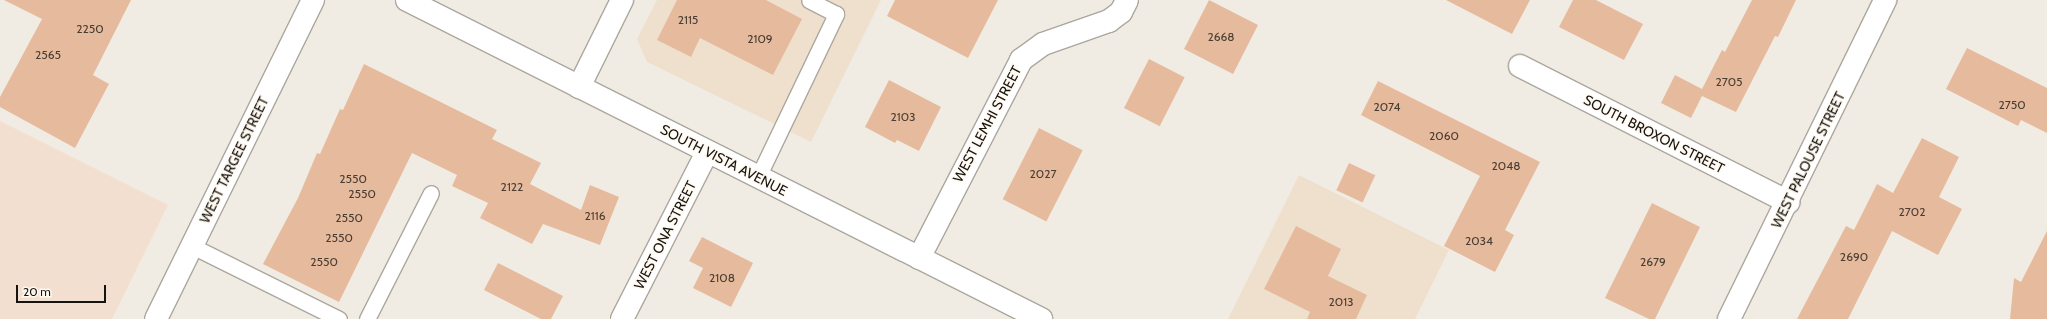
<!DOCTYPE html>
<html>
<head>
<meta charset="utf-8">
<style>
	body { margin:0 }
	#map { position:relative; width:2047px; height:319px; overflow:hidden; background:#f1ece3; font-family:Cabin,sans-serif }
	div>[style] { position:absolute }
	[style*='--x'] { left:calc(var(--x)*1px); top:calc(var(--y)*1px); width:calc(var(--w)*1px); rotate:calc(var(--a)*1deg) }
	.commercial>* { inset:0; background:#efe0cd }
	.education>* { inset:0; background:#f3dfcf }
	.building>* { inset:0; background:#e6bb9d; transform-origin:0 0 }
	.roads { filter:drop-shadow(1px 0 #aca79e) drop-shadow(-1px 0 #aca79e) drop-shadow(0 1px #aca79e) drop-shadow(0 -1px #aca79e) }
	.lane>* { height:15px; margin:-7.5px; padding:0 7.5px; transform-origin:7.5px; border-radius:7.5px; background:#fff }
	.street>* { height:22px; margin:-11px; padding:0 11px; transform-origin:11px; border-radius:11px; background:#fff }
	.secondary>* { height:22px; margin:-11px; padding:0 11px; transform-origin:11px; border-radius:11px; background:#fff }
	.primary>* { height:22px; margin:-11px; padding:0 11px; transform-origin:11px; border-radius:11px; background:#fff }
	span { translate:-50% -50%; white-space:nowrap; text-align:center; line-height:1.15; -webkit-text-stroke:3px #fff9f0; paint-order:stroke }
	.number-label { font-size:12px; color:#4a3e34 }
	.number-label span { -webkit-text-stroke-width:0 }
	.street-label { font-size:14px; color:#161411 }
	.scale { position:absolute; left:16px; top:285px; width:90px; height:18px; box-sizing:border-box; border:2px solid #161411; border-top:0; padding-left:5px; font-size:12px; line-height:14px; white-space:nowrap; color:#161411; -webkit-text-stroke:3px #fff9f0; paint-order:stroke }
</style>
</head>
<body>
<div id="map">
	<div class="commercial">
		<div style="clip-path:polygon(657px 0,881px 0,811px 142px,647px 62px,637px 39px)"></div>
		<div style="clip-path:polygon(1299px 175px,1449px 250px,1415px 319px,1228px 319px)"></div>
	</div>
	<div class="education">
		<div style="clip-path:polygon(0 121px,168px 205px,112px 319px,0 319px)"></div>
	</div>
	<div class="building">
		<div style="clip-path:polygon(4px 0,131px 0,93px 75px,109px 84px,75px 148px,0 107px,0 97px,42px 19px)"></div>
		<div style="clip-path:polygon(677px 0,766px 0,802px 19px,773px 75px,700px 38px,691px 57px,657px 40px)"></div>
		<div style="clip-path:polygon(895px 0,998px 0,968px 58px,887px 16px)"></div>
		<div style="left:1209px;top:0;width:55px;height:55px;rotate:27deg"></div>
		<div style="clip-path:polygon(1446px 0,1530px 0,1512px 34px)"></div>
		<div style="clip-path:polygon(1573px 0,1596px 0,1643px 24px,1624px 60px,1559px 27px)"></div>
		<div style="clip-path:polygon(1752px 0,1796px 0,1778px 37px,1775px 36px,1736px 112px,1702px 96px,1691px 118px,1661px 103px,1675px 75px,1702px 89px,1722px 50px,1725px 52px)"></div>
		<div style="clip-path:polygon(1967px 48px,2047px 88px,2047px 133px,2021px 120px,2018px 126px,1946px 89px)"></div>
		<div style="left:1149px;top:59px;width:40px;height:55px;rotate:27deg"></div>
		<div style="clip-path:polygon(364px 64px,497px 130px,492px 139px,541px 163px,530px 184px,581px 210px,590px 185px,619px 197px,600px 245px,543px 224px,532px 244px,480px 218px,488px 203px,452px 186px,457px 175px,412px 153px,339px 302px,263px 264px,298px 198px,317px 153px,320px 154px,340px 109px,343px 110px)"></div>
		<div style="clip-path:polygon(889px 80px,941px 107px,919px 151px,897px 140px,895px 143px,865px 127px)"></div>
		<div style="clip-path:polygon(1378px 81px,1540px 162px,1505px 230px,1514px 235px,1495px 272px,1444px 246px,1480px 176px,1361px 115px)"></div>
		<div style="left:1039px;top:128px;width:49px;height:80px;rotate:27deg"></div>
		<div style="clip-path:polygon(1922px 138px,1959px 157px,1939px 197px,1962px 209px,1938px 255px,1892px 231px,1848px 319px,1797px 319px,1846px 226px,1854px 230px,1877px 184px,1893px 193px)"></div>
		<div style="left:1349px;top:163px;width:29px;height:30px;rotate:25deg"></div>
		<div style="clip-path:polygon(1652px 203px,1700px 227px,1655px 319px,1649px 319px,1605px 298px)"></div>
		<div style="clip-path:polygon(1296px 226px,1341px 249px,1328px 276px,1367px 295px,1356px 319px,1307px 319px,1310px 312px,1264px 289px)"></div>
		<div style="clip-path:polygon(2047px 231px,2047px 319px,2010px 319px,2014px 278px,2021px 282px)"></div>
		<div style="clip-path:polygon(702px 237px,753px 263px,731px 307px,693px 288px,703px 268px,689px 261px)"></div>
		<div style="clip-path:polygon(498px 263px,563px 296px,551px 319px,541px 319px,484px 290px)"></div>
	</div>
	<div class="roads">
		<div class="lane">
			<div style="--x:758;--y:177;--w:181;--a:-64.4"></div>
			<div style="--x:836;--y:14;--w:30;--a:-153"></div>
			<div style="--x:192;--y:246;--w:164;--a:26.4"></div>
			<div style="--x:367;--y:319;--w:141;--a:-63.1"></div>
		</div>
		<div class="street">
			<div style="--x:1520;--y:66;--w:301;--a:26.9"></div>
			<div style="--x:579;--y:87;--w:97;--a:-63.7"></div>
			<div style="--x:919;--y:258;--w:223;--a:-62.7"></div>
			<div style="--x:1021;--y:60;--w:27;--a:-36"></div>
			<div style="--x:1043;--y:44;--w:70;--a:-19.2"></div>
			<div style="--x:1109;--y:21;--w:15;--a:-37"></div>
			<div style="--x:1121;--y:12;--w:13;--a:-63"></div>
			<div style="--x:622;--y:319;--w:187;--a:-63"></div>
			<div style="--x:1729;--y:319;--w:355;--a:-63.9"></div>
		</div>
		<div class="secondary">
			<div style="--x:156;--y:319;--w:356;--a:-63.8"></div>
		</div>
		<div class="primary">
			<div style="--x:407;--y:0;--w:710;--a:26.71"></div>
		</div>
	</div>
	<div class="number-label">
		<span style="left:688px;top:20px">2115</span>
		<span style="left:90px;top:29px">2250</span>
		<span style="left:1221px;top:37px">2668</span>
		<span style="left:760px;top:39px">2109</span>
		<span style="left:48px;top:55px">2565</span>
		<span style="left:1729px;top:82px">2705</span>
		<span style="left:2012px;top:105px">2750</span>
		<span style="left:1387px;top:107px">2074</span>
		<span style="left:903px;top:117px">2103</span>
		<span style="left:1444px;top:136px">2060</span>
		<span style="left:1506px;top:166px">2048</span>
		<span style="left:1043px;top:174px">2027</span>
		<span style="left:353px;top:179px">2550</span>
		<span style="left:512px;top:187px">2122</span>
		<span style="left:362px;top:194px">2550</span>
		<span style="left:1912px;top:212px">2702</span>
		<span style="left:595px;top:216px">2116</span>
		<span style="left:349px;top:218px">2550</span>
		<span style="left:339px;top:238px">2550</span>
		<span style="left:1479px;top:241px">2034</span>
		<span style="left:1854px;top:257px">2690</span>
		<span style="left:324px;top:262px">2550</span>
		<span style="left:1653px;top:262px">2679</span>
		<span style="left:722px;top:278px">2108</span>
		<span style="left:1341px;top:302px">2013</span>
	</div>
	<div class="street-label">
		<span style="left:987px;top:124px;rotate:-62deg">WEST LEMHI STREET</span>
		<span style="left:1654px;top:134px;rotate:27deg">SOUTH BROXON STREET</span>
		<span style="left:234px;top:160px;rotate:-64deg">WEST TARGEE STREET</span>
		<span style="left:724px;top:160px;rotate:27deg">SOUTH VISTA AVENUE</span>
		<span style="left:1808px;top:160px;rotate:-64deg">WEST PALOUSE STREET</span>
		<span style="left:665px;top:235px;rotate:-63deg">WEST ONA STREET</span>
	</div>
	<div class="scale">20 m</div>
</div>
</body>
</html>
